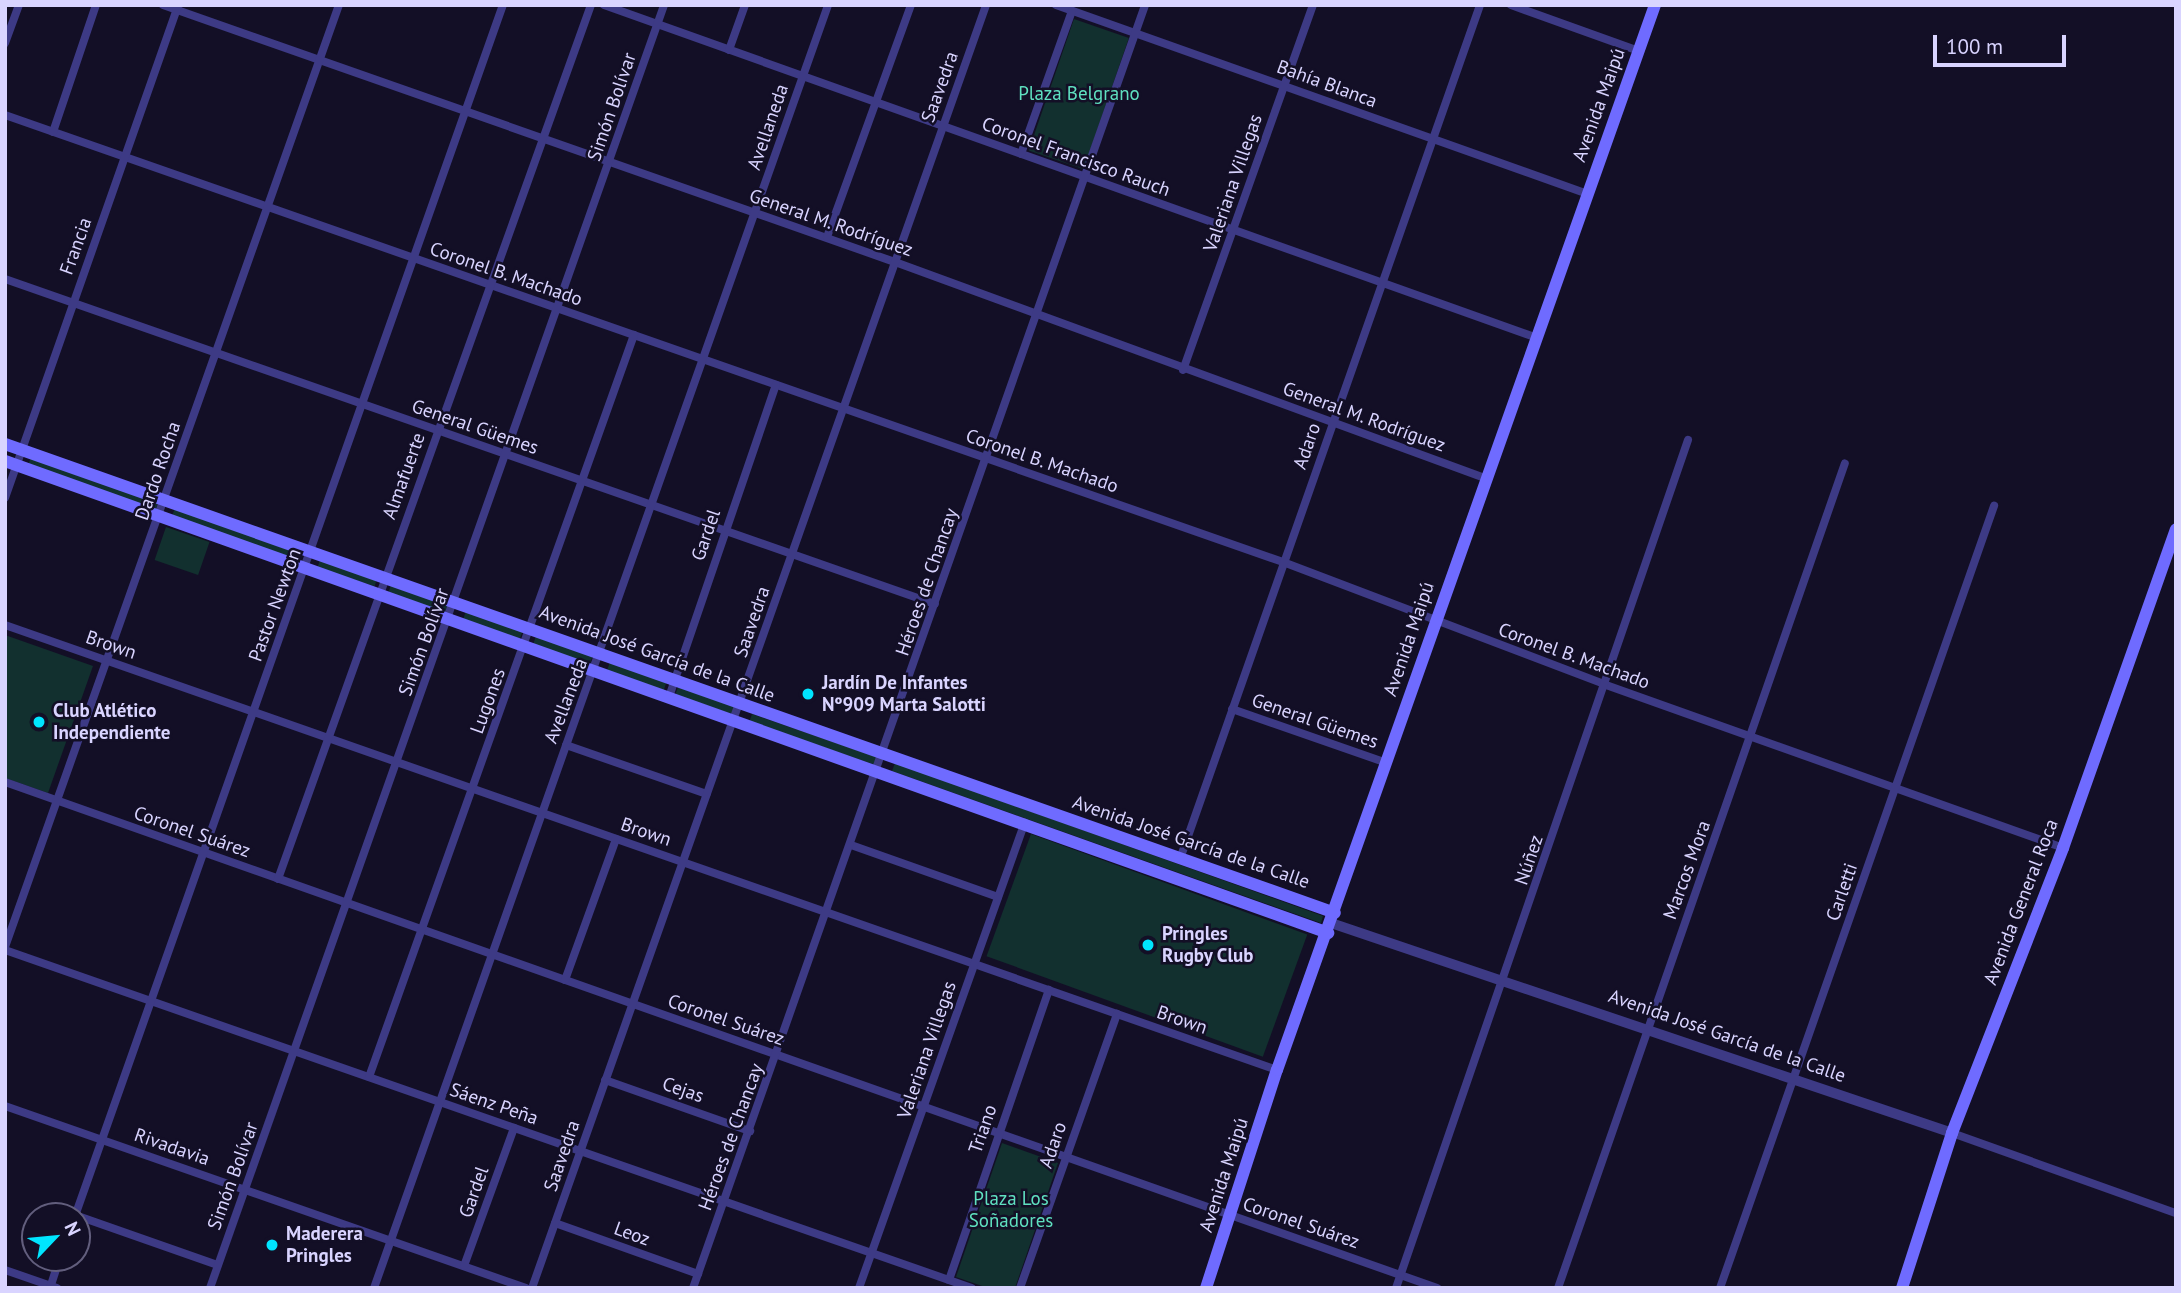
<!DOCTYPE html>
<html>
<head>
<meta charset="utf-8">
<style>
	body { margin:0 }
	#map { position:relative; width:2181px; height:1293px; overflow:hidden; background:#130f26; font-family:"PT Sans",sans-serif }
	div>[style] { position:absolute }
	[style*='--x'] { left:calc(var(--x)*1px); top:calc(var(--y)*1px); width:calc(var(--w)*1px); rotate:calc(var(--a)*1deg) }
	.green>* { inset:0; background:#12302f; transform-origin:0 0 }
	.minor>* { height:8px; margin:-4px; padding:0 4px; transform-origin:4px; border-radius:4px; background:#3d3a85 }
	.tertiary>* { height:10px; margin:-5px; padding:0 5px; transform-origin:5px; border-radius:5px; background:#3d3a85 }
	.secondary>* { height:12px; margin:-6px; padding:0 6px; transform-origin:6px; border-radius:6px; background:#6f6bff }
	.dots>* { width:19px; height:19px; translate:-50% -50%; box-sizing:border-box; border:4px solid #130f26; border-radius:50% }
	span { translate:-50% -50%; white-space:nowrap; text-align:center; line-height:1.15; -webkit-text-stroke:5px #130f26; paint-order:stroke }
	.street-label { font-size:19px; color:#d9d4ff }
	.park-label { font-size:19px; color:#5fe0c0 }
	.poi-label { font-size:19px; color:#d9d4ff; font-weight:700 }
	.left { translate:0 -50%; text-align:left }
	.frame { position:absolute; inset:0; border:7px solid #d9d4ff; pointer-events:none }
	.north { position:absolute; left:21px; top:1202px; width:70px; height:70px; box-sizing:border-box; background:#130f26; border:2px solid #625e7d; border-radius:50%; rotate:64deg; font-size:19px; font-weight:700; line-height:28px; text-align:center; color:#d9d4ff }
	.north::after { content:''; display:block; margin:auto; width:24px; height:32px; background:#00e5ff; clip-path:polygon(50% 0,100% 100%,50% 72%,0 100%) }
	.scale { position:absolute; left:1933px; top:35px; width:133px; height:32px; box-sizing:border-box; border:4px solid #d9d4ff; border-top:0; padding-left:9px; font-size:21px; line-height:24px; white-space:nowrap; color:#d9d4ff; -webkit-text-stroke:5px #130f26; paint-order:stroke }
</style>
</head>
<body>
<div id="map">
	<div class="green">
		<div style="left:1074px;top:19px;width:58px;height:139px;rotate:19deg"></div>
		<div style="left:31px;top:457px;width:135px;height:9px;rotate:20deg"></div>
		<div style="clip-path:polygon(175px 508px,302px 555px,300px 562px,172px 516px)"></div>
		<div style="left:166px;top:527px;width:46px;height:35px;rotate:19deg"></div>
		<div style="left:320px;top:560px;width:60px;height:8px;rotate:18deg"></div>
		<div style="left:391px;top:585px;width:60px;height:8px;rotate:19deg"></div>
		<div style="left:466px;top:611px;width:60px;height:9px;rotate:19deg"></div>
		<div style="clip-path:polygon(5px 635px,93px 666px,48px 793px,5px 778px)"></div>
		<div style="left:536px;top:636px;width:60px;height:9px;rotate:19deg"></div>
		<div style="left:610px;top:662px;width:60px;height:9px;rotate:19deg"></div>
		<div style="left:678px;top:687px;width:60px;height:8px;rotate:19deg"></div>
		<div style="left:752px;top:714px;width:132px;height:8px;rotate:19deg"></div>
		<div style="clip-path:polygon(895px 763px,1323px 916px,1321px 923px,892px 771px)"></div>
		<div style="left:1031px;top:834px;width:294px;height:130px;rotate:20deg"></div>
		<div style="clip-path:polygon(1002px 1143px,1058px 1163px,1015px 1288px,988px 1288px,956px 1277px)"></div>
	</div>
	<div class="minor">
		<div style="--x:163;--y:5;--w:776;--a:19.35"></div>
		<div style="--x:895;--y:262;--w:628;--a:20.11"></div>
		<div style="--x:604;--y:5;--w:991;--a:19.64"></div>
		<div style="--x:1056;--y:5;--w:565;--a:19.56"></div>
		<div style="--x:1511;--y:5;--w:136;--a:19.8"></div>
		<div style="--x:5;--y:43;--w:40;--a:-69.8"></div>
		<div style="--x:729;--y:50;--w:48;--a:-70.4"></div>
		<div style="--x:5;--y:115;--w:1354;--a:19.28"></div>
		<div style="--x:1283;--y:562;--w:346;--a:20.8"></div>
		<div style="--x:1606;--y:685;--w:485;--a:19.6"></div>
		<div style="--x:53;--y:132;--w:134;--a:-71.3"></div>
		<div style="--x:1021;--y:154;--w:152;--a:-70.4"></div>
		<div style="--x:827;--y:237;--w:247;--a:-70.1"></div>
		<div style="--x:5;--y:279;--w:985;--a:19.26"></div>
		<div style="--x:1183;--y:370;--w:387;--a:-70.4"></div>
		<div style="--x:5;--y:498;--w:522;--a:-70.63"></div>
		<div style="--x:5;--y:625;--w:1348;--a:19.28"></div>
		<div style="--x:669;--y:697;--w:330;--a:-71.1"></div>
		<div style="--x:1232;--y:709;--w:164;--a:19.2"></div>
		<div style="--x:566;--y:745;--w:149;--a:19.2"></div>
		<div style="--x:5;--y:782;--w:1519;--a:19.46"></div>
		<div style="--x:851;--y:845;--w:156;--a:19.5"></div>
		<div style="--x:1180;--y:859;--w:905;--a:-70.64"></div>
		<div style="--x:278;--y:879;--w:928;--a:-70.3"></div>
		<div style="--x:5;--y:947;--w:999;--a:-70.48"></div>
		<div style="--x:5;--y:950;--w:1024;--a:19.27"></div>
		<div style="--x:565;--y:980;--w:150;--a:-70.1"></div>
		<div style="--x:369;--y:1077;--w:788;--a:-70.35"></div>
		<div style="--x:605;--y:1080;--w:154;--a:19.4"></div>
		<div style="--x:5;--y:1106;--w:552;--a:19.26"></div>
		<div style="--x:1952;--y:1133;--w:238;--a:19.7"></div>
		<div style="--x:75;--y:1215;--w:151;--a:19.3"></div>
		<div style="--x:75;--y:1216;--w:1284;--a:-70.54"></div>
		<div style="--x:555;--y:1223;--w:152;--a:19.6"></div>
		<div style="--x:464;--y:1266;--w:147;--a:-70.1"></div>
		<div style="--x:5;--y:1270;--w:55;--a:19.1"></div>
		<div style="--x:949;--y:1280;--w:307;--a:-71"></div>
		<div style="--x:50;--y:1288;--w:32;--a:-72"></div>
		<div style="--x:210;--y:1288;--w:1361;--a:-70.51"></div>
		<div style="--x:374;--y:1288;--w:1361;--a:-70.51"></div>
		<div style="--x:532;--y:1288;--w:1361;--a:-70.51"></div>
		<div style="--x:693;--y:1288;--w:1360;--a:-70.59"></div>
		<div style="--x:859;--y:1288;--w:494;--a:-70.4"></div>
		<div style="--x:1020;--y:1288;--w:291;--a:-70.5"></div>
		<div style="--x:1396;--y:1288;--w:897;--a:-71"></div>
		<div style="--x:1558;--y:1288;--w:873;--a:-70.82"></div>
		<div style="--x:1720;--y:1288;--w:829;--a:-70.69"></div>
	</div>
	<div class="tertiary">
		<div style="--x:1331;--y:923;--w:656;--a:18.68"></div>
	</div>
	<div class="secondary">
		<div style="--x:5;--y:444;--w:1410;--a:19.42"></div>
		<div style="--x:5;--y:461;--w:1405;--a:19.63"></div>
		<div style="--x:1206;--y:1288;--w:229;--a:-72"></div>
		<div style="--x:1277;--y:1070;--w:1130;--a:-70.46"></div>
		<div style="--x:1902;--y:1288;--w:163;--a:-72.1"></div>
		<div style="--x:1952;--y:1133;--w:306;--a:-68.7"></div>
		<div style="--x:2063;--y:848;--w:338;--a:-70.5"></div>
	</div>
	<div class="dots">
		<div style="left:808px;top:694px;background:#00e5ff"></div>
		<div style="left:39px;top:722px;background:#00e5ff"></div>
		<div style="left:1148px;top:945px;background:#00e5ff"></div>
		<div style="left:272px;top:1245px;background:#00e5ff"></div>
	</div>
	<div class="street-label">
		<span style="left:1327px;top:84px;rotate:20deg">Bahía Blanca</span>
		<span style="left:940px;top:87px;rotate:-70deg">Saavedra</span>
		<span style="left:1599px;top:105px;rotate:-70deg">Avenida Maipú</span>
		<span style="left:612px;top:107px;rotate:-71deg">Simón Bolívar</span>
		<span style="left:768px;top:127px;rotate:-71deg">Avellaneda</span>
		<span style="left:1076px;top:157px;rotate:20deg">Coronel Francisco Rauch</span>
		<span style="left:1233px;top:183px;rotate:-71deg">Valeriana Villegas</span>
		<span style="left:831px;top:223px;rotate:19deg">General M. Rodríguez</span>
		<span style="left:76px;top:246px;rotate:-70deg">Francia</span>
		<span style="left:506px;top:274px;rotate:19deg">Coronel B. Machado</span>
		<span style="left:1364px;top:417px;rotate:20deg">General M. Rodríguez</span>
		<span style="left:475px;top:427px;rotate:19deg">General Güemes</span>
		<span style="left:1307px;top:446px;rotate:-71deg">Adaro</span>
		<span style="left:1042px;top:461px;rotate:19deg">Coronel B. Machado</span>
		<span style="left:158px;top:471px;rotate:-71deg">Dardo Rocha</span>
		<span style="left:404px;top:476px;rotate:-70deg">Almafuerte</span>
		<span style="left:706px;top:535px;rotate:-71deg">Gardel</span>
		<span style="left:927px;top:582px;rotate:-71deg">Héroes de Chancay</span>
		<span style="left:275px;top:605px;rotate:-70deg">Pastor Newton</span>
		<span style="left:752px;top:622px;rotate:-71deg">Saavedra</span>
		<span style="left:1409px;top:639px;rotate:-71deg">Avenida Maipú</span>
		<span style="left:424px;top:642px;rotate:-70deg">Simón Bolívar</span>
		<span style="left:111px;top:645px;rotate:19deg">Brown</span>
		<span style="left:657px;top:654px;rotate:20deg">Avenida José García de la Calle</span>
		<span style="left:1574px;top:656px;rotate:20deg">Coronel B. Machado</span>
		<span style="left:488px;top:701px;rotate:-70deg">Lugones</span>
		<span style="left:566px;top:701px;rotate:-69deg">Avellaneda</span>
		<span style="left:1315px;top:721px;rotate:19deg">General Güemes</span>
		<span style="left:192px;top:832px;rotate:19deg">Coronel Suárez</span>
		<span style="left:646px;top:832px;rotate:19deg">Brown</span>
		<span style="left:1191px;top:842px;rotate:19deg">Avenida José García de la Calle</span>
		<span style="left:1529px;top:860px;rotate:-71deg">Núñez</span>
		<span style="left:1687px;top:870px;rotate:-70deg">Marcos Mora</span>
		<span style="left:1842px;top:892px;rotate:-71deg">Carletti</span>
		<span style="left:2021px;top:902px;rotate:-69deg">Avenida General Roca</span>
		<span style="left:726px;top:1020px;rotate:19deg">Coronel Suárez</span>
		<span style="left:1182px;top:1020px;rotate:19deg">Brown</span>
		<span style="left:1727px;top:1036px;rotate:19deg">Avenida José García de la Calle</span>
		<span style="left:927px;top:1050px;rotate:-71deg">Valeriana Villegas</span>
		<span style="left:683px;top:1090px;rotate:19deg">Cejas</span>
		<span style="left:494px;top:1104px;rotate:19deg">Sáenz Peña</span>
		<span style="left:983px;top:1129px;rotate:-71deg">Triano</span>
		<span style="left:731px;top:1137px;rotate:-70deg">Héroes de Chancay</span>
		<span style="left:1053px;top:1145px;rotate:-71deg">Adaro</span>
		<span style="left:172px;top:1147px;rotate:19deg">Rivadavia</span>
		<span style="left:562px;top:1156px;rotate:-71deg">Saavedra</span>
		<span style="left:1224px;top:1175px;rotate:-72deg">Avenida Maipú</span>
		<span style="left:233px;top:1176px;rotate:-70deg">Simón Bolívar</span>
		<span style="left:474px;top:1192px;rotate:-70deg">Gardel</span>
		<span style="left:1301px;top:1223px;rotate:19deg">Coronel Suárez</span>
		<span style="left:632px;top:1234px;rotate:20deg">Leoz</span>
	</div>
	<div class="park-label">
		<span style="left:1079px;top:94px">Plaza Belgrano</span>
		<span style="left:1011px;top:1210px">Plaza Los<br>Soñadores</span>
	</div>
	<div class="poi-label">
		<span class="left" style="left:822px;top:694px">Jardín De Infantes<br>Nº909 Marta Salotti</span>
		<span class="left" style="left:53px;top:722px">Club Atlético<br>Independiente</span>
		<span class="left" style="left:1162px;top:945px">Pringles<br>Rugby Club</span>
		<span class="left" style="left:286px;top:1245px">Maderera<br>Pringles</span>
	</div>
	<div class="frame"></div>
	<div class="north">N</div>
	<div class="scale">100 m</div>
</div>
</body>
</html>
